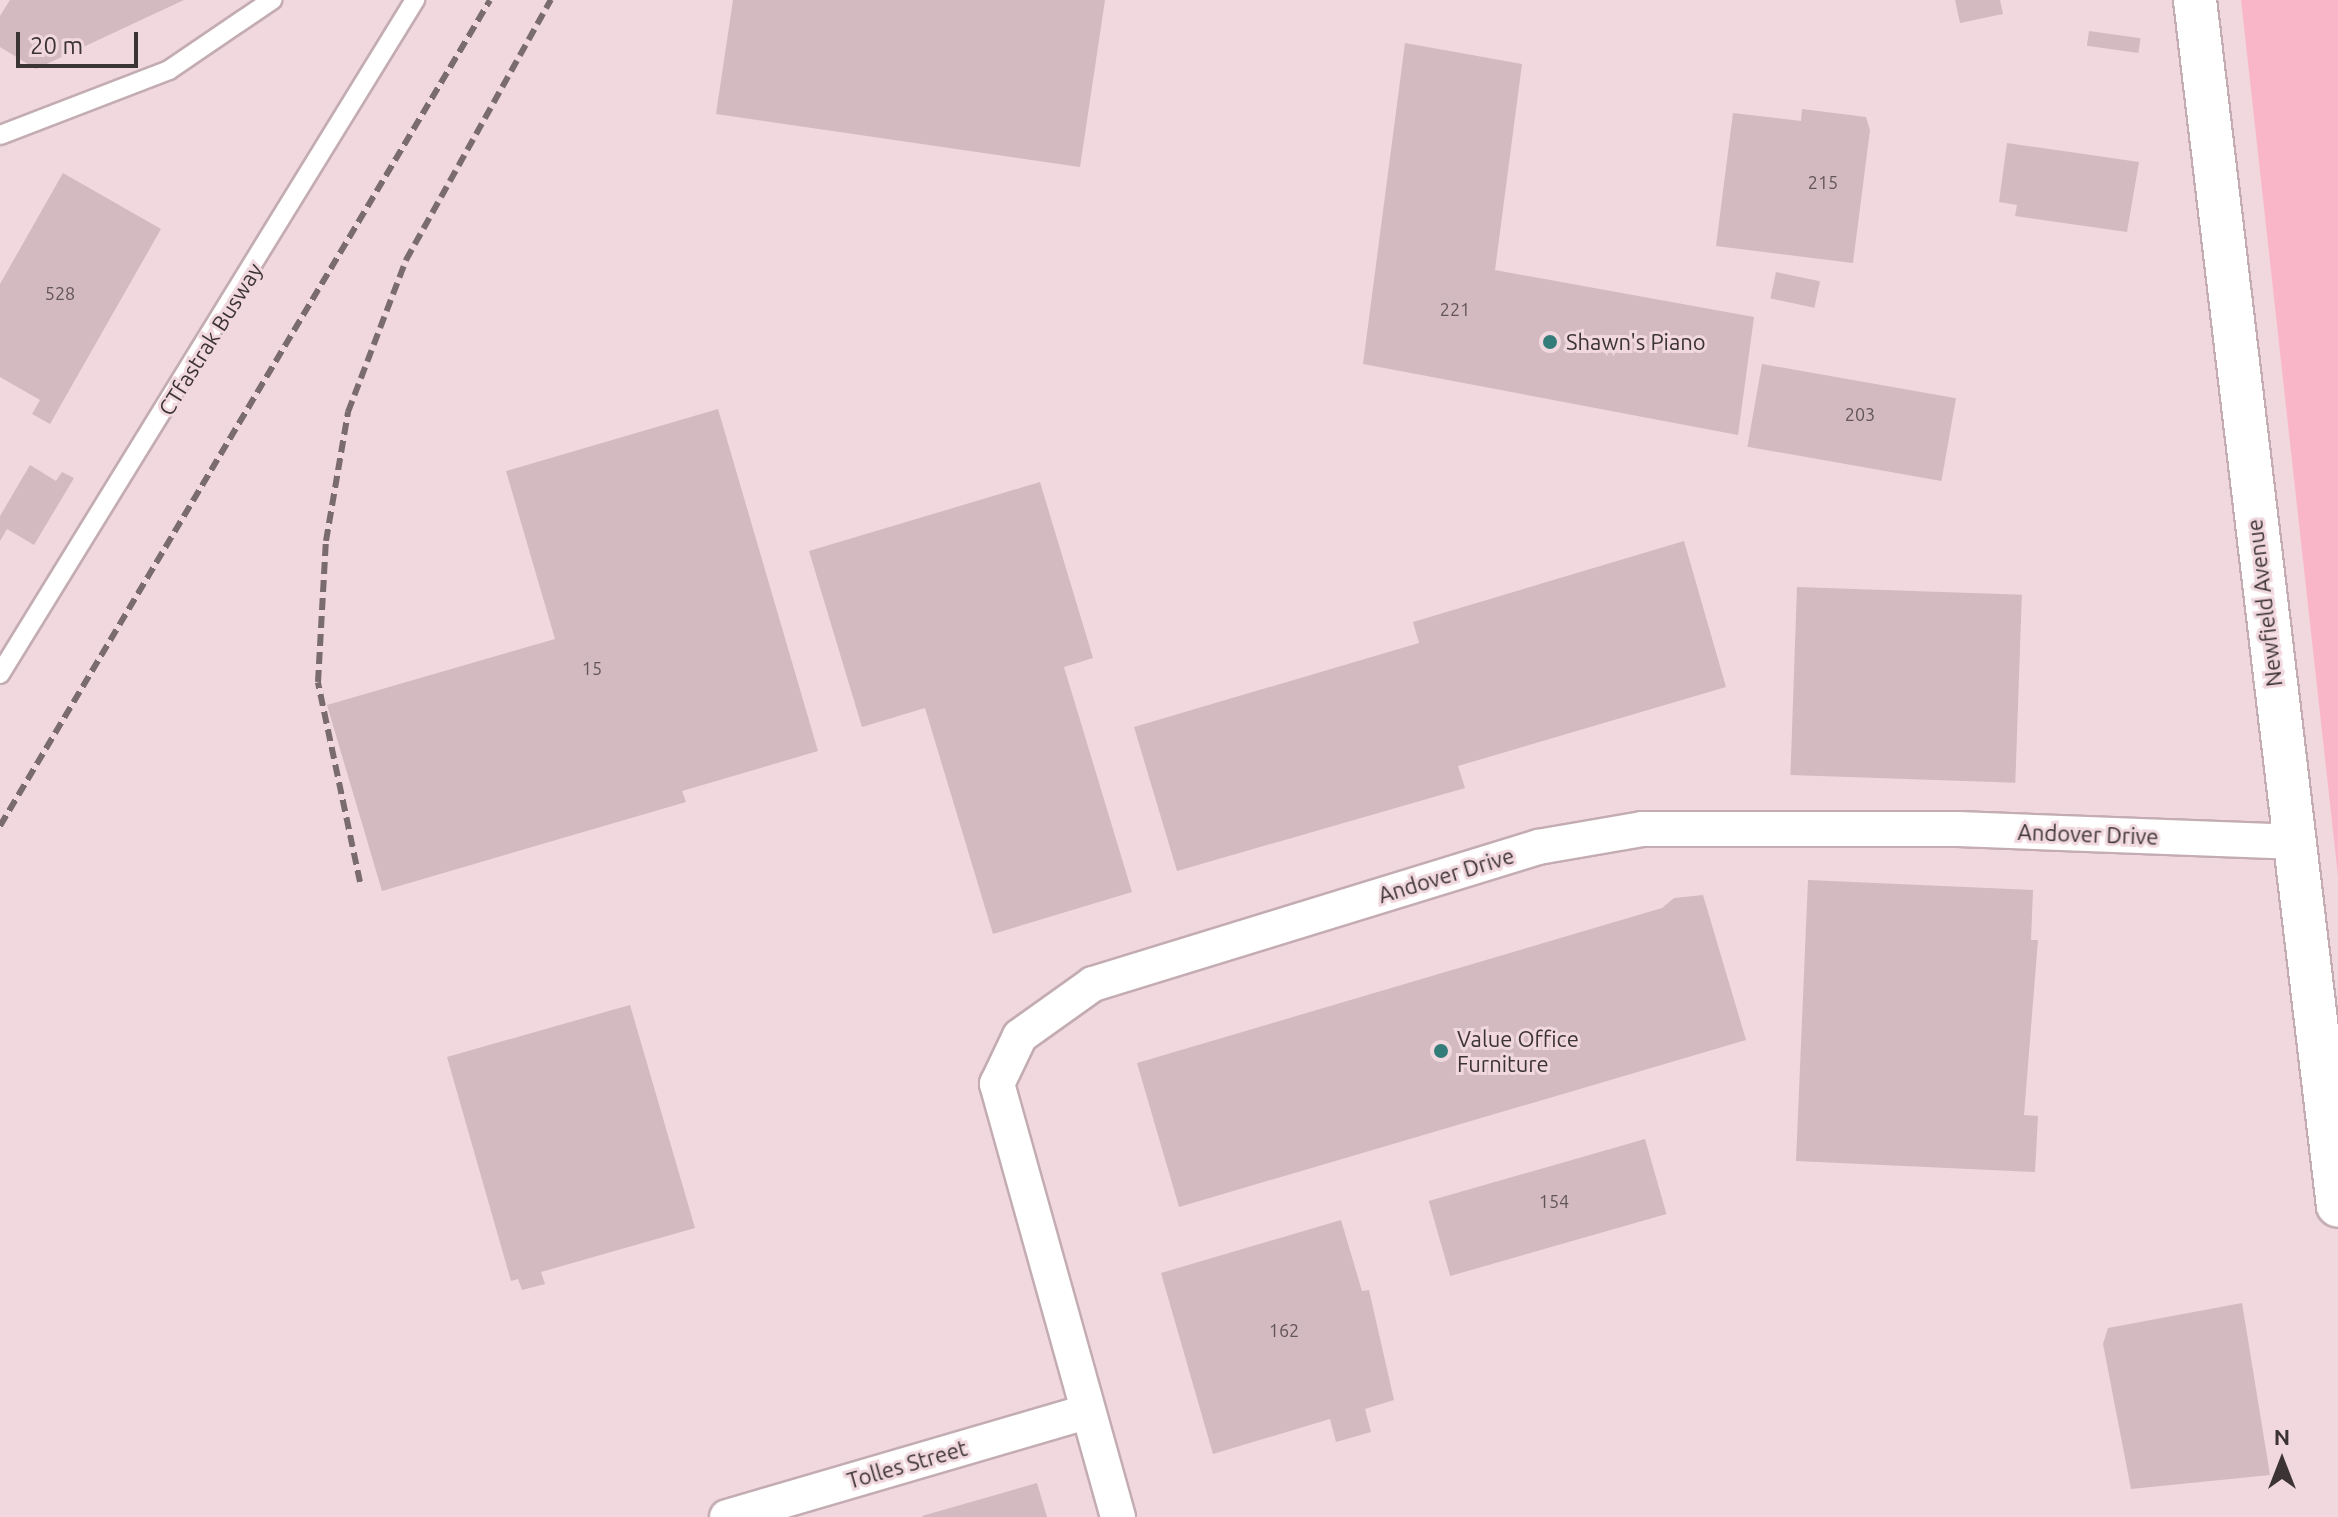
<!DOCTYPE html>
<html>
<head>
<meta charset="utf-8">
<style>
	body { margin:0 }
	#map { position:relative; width:2338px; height:1517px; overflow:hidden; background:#f0d8de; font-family:Ubuntu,sans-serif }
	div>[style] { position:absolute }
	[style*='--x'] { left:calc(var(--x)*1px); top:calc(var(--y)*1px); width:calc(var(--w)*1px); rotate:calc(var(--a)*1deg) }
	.green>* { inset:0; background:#fab6c9 }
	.building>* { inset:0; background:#d2bac0; transform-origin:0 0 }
	.roads { filter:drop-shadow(2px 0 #c3acb2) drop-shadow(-2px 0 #c3acb2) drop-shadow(0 2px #c3acb2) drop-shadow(0 -2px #c3acb2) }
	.service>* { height:18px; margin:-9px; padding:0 9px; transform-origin:9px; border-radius:9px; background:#fff }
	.minor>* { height:34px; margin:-17px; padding:0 17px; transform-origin:17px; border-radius:17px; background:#fff }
	.tertiary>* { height:42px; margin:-21px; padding:0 21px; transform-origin:21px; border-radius:21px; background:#fff }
	.rail>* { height:6px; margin-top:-3px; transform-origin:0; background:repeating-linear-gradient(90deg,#796b6e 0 12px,transparent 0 18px) }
	.dots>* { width:22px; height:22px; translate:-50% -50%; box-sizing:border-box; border:4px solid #f0d8de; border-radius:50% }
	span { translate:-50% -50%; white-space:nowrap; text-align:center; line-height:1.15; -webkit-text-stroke:6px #f0d8de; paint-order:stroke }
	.number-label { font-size:18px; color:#625558 }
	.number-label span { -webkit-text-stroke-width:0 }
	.street-label { font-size:22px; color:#3c3335 }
	.poi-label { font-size:22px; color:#3c3335 }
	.left { translate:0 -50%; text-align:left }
	.north { position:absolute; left:2242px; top:1421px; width:80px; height:80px; -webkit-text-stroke:6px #f0d8de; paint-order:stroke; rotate:0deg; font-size:22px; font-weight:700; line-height:32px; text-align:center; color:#3c3335 }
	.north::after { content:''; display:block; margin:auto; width:28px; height:36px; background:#3c3335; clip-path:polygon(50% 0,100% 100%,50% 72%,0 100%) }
	.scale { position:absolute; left:16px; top:32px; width:122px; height:36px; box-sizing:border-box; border:4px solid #3c3335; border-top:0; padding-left:10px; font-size:24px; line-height:28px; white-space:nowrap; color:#3c3335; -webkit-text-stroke:6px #f0d8de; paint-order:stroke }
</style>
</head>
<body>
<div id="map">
	<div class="green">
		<div style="clip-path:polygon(2241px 0,2338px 0,2338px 876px)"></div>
	</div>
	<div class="building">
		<div style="clip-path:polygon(10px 0,184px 0,36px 69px,0 47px,0 16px)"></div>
		<div style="clip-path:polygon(733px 0,1105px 0,1080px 167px,716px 114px)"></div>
		<div style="clip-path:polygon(1955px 0,2000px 0,2003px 14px,1960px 23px)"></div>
		<div style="left:2089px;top:31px;width:52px;height:15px;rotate:8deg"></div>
		<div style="clip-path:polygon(1405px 43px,1522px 64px,1495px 270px,1754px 317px,1738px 435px,1363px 364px)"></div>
		<div style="clip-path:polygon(1802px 109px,1866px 117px,1870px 130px,1853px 263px,1716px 246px,1733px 113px,1801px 121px)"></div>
		<div style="clip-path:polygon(2007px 143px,2139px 162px,2127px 232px,2015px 216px,2017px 205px,1999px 202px)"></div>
		<div style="clip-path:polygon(63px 173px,161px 229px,50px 424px,32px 414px,40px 400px,0 377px,0 284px)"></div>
		<div style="left:1776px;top:272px;width:45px;height:27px;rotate:12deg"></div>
		<div style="left:1762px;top:364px;width:197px;height:84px;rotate:10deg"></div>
		<div style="clip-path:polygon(718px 409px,818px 751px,682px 791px,686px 802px,382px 891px,327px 705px,555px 639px,506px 471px)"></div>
		<div style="clip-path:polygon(30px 465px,56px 481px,62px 472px,74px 478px,34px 545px,7px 529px,0 541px,0 516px)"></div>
		<div style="clip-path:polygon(1040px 482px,1093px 658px,1064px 667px,1132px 892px,993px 934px,925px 708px,862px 727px,809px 551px)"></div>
		<div style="clip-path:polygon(1684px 541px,1726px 687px,1458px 766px,1465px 788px,1177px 871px,1134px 727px,1419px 643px,1413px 622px)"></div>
		<div style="left:1797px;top:587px;width:225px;height:188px;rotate:2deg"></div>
		<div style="clip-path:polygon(1808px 880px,2033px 890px,2031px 940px,2038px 940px,2024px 1115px,2038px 1116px,2035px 1172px,1796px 1161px)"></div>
		<div style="clip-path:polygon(1703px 895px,1746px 1040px,1179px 1207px,1137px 1063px,1662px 908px,1674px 898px)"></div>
		<div style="clip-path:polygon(630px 1005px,695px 1228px,541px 1272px,545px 1284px,522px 1290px,518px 1279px,511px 1281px,447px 1057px)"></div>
		<div style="left:1645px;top:1139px;width:78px;height:225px;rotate:74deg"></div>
		<div style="clip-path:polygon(1341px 1220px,1362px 1291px,1369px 1290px,1394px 1400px,1365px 1409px,1371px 1432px,1336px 1442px,1330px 1419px,1213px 1454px,1161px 1273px)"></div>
		<div style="clip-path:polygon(2242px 1303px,2270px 1475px,2131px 1489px,2103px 1344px,2108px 1328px)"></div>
		<div style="clip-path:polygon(1037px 1483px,1047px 1517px,923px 1517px,922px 1516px)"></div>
	</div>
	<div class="roads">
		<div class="service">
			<div style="--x:0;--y:135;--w:181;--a:-21"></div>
			<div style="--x:169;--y:70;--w:125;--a:-34.2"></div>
			<div style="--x:0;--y:674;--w:792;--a:-58.38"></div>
		</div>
		<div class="minor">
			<div style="--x:727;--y:1517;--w:375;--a:-16.3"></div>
			<div style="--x:1118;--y:1517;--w:450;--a:-105.6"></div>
			<div style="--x:997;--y:1084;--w:53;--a:-64.4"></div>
			<div style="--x:1020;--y:1036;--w:90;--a:-35.5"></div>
			<div style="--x:1093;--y:984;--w:466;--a:-17.1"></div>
			<div style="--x:1538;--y:847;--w:106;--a:-9.8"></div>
			<div style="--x:1642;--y:829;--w:316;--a:0"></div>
			<div style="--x:1958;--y:829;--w:334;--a:2.2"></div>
		</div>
		<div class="tertiary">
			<div style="--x:2195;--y:0;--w:1214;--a:83.24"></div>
		</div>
	</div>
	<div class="rail">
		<div style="--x:0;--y:826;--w:960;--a:-59.32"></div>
		<div style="--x:360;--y:882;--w:204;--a:-101.9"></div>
		<div style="--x:318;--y:682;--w:141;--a:-86.8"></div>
		<div style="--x:326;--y:541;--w:131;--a:-80.3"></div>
		<div style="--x:348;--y:412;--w:163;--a:-69.1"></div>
		<div style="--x:406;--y:260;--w:298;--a:-60.9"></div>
	</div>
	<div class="dots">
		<div style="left:1550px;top:342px;background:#347c79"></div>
		<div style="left:1441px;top:1051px;background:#347c79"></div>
	</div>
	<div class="number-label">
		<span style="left:1823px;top:182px">215</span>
		<span style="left:60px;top:293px">528</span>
		<span style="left:1455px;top:309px">221</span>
		<span style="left:1860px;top:414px">203</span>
		<span style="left:592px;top:668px">15</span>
		<span style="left:1554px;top:1201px">154</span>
		<span style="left:1284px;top:1330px">162</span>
	</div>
	<div class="street-label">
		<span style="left:210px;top:339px;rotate:-58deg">CTfastrak Busway</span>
		<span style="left:2264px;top:603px;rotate:-97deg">Newfield Avenue</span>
		<span style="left:2088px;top:834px;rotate:2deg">Andover Drive</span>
		<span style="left:1446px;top:875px;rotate:-17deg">Andover Drive</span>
		<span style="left:907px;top:1464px;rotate:-16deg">Tolles Street</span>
	</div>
	<div class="poi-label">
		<span class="left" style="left:1566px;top:342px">Shawn's Piano</span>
		<span class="left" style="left:1457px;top:1051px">Value Office<br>Furniture</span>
	</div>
	<div class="north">N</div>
	<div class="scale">20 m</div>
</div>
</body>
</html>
